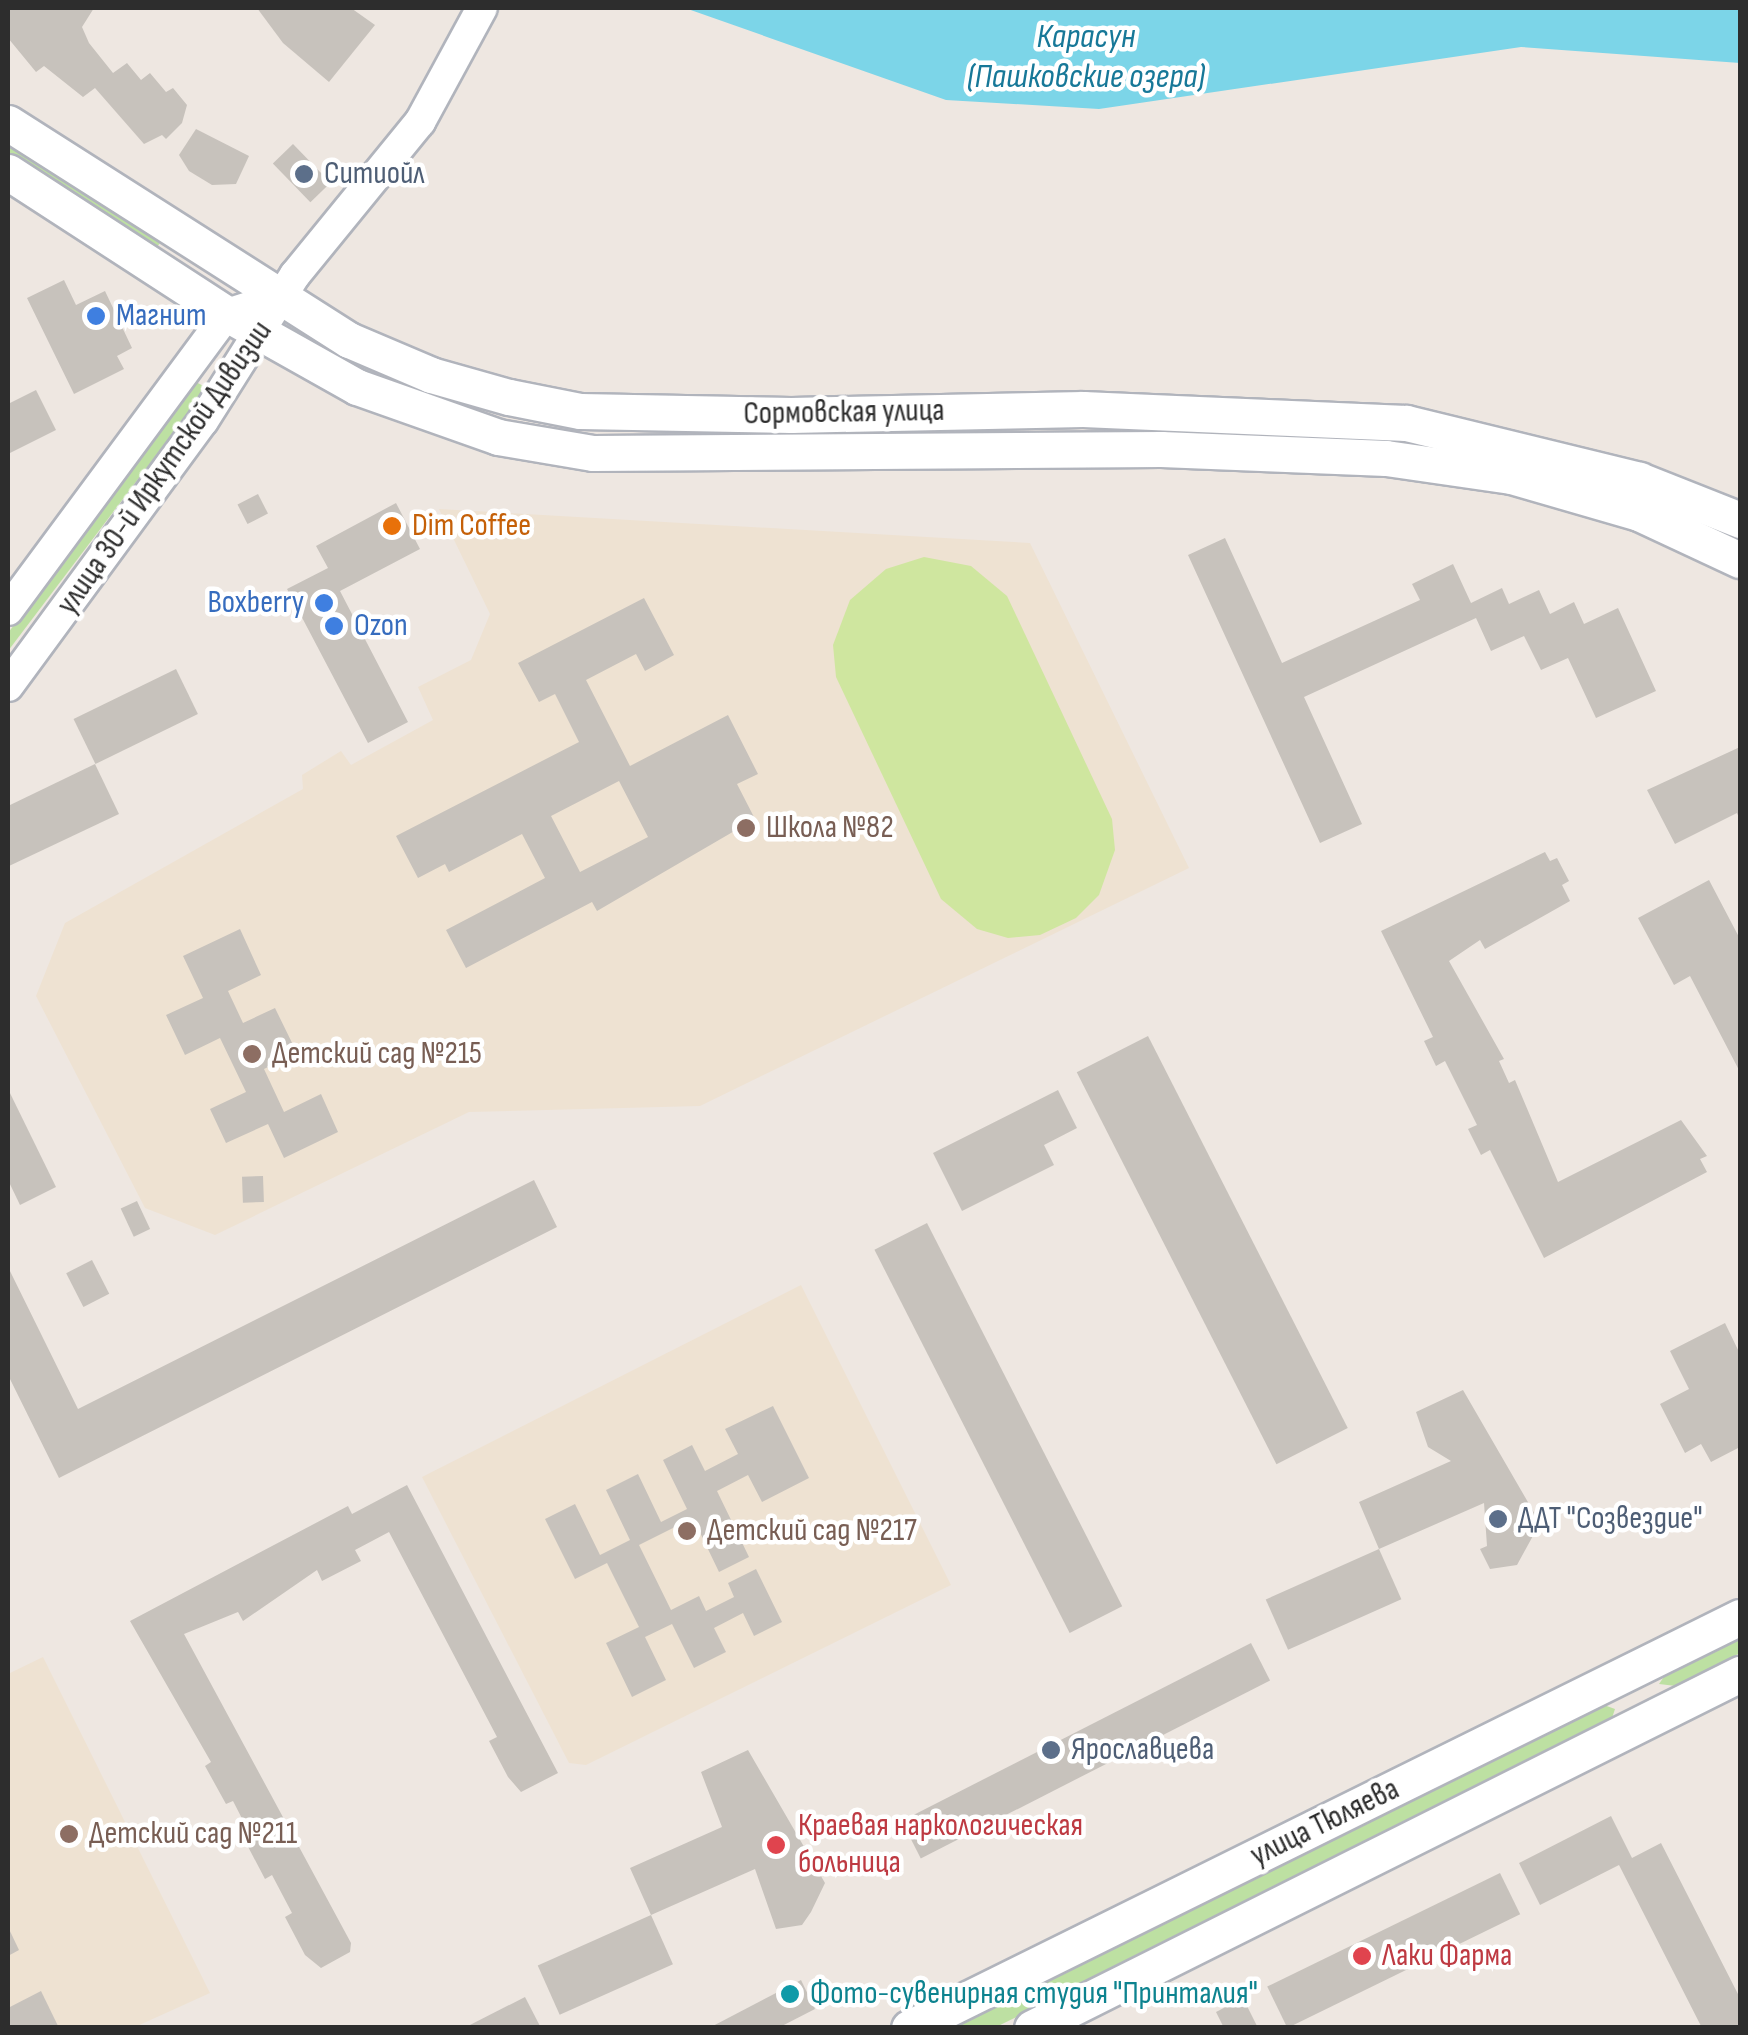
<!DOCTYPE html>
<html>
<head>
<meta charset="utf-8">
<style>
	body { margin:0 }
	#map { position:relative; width:1748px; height:2035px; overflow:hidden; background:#eee7e1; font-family:"Sofia Sans Condensed",sans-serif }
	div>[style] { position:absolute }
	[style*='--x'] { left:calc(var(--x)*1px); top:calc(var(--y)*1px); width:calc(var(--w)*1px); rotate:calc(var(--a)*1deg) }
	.education>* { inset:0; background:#eee2d2 }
	.green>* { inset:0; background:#bde0a2 }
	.pitch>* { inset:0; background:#cfe69f }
	.water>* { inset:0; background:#7cd5e8 }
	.building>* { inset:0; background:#c7c2bc; transform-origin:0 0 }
	.roads { filter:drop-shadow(2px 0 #b1b4bc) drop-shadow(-2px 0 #b1b4bc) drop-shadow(0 2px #b1b4bc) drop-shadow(0 -2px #b1b4bc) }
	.tertiary>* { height:30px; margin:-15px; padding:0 15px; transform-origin:15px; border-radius:15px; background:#fff }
	.secondary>* { height:35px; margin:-17.5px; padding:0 17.5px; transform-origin:17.5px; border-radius:17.5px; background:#fff }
	.dots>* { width:28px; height:28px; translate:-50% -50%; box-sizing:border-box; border:5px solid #fff; border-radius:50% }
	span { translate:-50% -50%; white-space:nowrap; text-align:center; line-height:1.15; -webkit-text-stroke:9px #fff; paint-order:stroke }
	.service-label { font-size:32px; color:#4e5e75 }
	.left { translate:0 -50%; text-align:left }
	.shop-label { font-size:32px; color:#366cbe }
	.right { translate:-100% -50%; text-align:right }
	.street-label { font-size:32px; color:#2d2d2d }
	.food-label { font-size:32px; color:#c56008 }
	.education-label { font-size:32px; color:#785e54 }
	.health-label { font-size:32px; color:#be3a42 }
	.culture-label { font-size:32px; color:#0d838f }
	.water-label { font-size:35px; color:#177898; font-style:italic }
	.frame { position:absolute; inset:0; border:10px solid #2d2d2d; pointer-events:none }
</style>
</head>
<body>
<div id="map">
	<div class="education">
		<div style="clip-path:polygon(439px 509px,1030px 543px,1189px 868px,700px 1106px,469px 1112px,215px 1235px,145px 1208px,36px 996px,65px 923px,303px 789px,302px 775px,341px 751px,351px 765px,433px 720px,418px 687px,471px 660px,490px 614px)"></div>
		<div style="clip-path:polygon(801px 1285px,951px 1585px,586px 1765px,569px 1763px,422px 1477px)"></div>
		<div style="clip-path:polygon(43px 1657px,210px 1993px,135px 2027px,8px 2028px,8px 1674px)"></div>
	</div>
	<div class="green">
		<div style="clip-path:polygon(8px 139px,161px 241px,156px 249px,8px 152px)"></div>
		<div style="clip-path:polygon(196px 382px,207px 388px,8px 651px,8px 633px)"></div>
		<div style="clip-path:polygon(1740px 1635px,1740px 1653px,1676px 1686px,1659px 1684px,1668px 1671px)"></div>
		<div style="clip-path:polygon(1604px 1705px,1615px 1709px,1610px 1724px,996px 2027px,954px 2028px)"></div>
	</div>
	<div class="pitch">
		<div style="clip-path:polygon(924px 557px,971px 566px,1007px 596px,1112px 819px,1115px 850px,1099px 895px,1076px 918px,1040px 935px,1008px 938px,977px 929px,941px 899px,836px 677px,833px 645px,850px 600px,886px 569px)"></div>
	</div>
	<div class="water">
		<div style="clip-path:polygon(685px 8px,1740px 8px,1740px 63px,1521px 47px,1099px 109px,946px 100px)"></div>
	</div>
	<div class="building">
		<div style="clip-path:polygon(8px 8px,94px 8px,82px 27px,89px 43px,113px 73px,127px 63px,141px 80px,150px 73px,166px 92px,173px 88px,187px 105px,182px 123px,166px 139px,162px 135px,144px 144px,95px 88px,83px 97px,44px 66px,36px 72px,8px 38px)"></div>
		<div style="clip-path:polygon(257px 8px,351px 8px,375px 25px,329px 82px,283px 43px)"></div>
		<div style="clip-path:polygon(196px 129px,249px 156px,236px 184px,212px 185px,189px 171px,179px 155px)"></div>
		<div style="left:293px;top:144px;width:54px;height:28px;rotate:46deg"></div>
		<div style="clip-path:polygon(64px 280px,76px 305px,105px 291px,132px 348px,117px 356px,124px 369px,74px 394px,27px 298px)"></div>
		<div style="clip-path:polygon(36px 390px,56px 430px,8px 454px,8px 404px)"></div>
		<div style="left:258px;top:494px;width:22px;height:23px;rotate:63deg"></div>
		<div style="clip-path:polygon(396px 503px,420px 549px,340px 591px,408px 722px,368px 743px,287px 589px,328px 568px,316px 546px)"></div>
		<div style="clip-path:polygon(1225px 538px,1282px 663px,1420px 600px,1412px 584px,1453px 564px,1471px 603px,1502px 588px,1509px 604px,1539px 590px,1550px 614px,1574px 602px,1584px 624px,1618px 608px,1656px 691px,1596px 718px,1568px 658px,1541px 670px,1524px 636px,1491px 651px,1476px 618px,1304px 697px,1362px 824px,1320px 843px,1188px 555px)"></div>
		<div style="clip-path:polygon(evenodd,644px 598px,674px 655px,645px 671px,636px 654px,586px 680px,630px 766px,728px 715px,758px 774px,737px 784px,755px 819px,597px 911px,592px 902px,466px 968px,446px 930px,545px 878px,522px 834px,449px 872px,445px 864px,418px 878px,396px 836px,579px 742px,555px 694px,539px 702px,518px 663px,644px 598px,619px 781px,648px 837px,580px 872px,551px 816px,619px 781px)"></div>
		<div style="left:176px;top:669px;width:50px;height:114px;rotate:64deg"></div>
		<div style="clip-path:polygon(1740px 747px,1740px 820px,1737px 813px,1675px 844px,1647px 790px)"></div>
		<div style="clip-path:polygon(95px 764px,119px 814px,9px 866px,8px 806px)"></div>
		<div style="clip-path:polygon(1545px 852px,1550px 861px,1557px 858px,1569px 881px,1562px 885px,1570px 901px,1485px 949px,1480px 940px,1449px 961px,1504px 1059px,1499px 1061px,1509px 1083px,1515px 1080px,1558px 1182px,1681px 1120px,1707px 1156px,1700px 1159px,1707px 1172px,1544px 1258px,1490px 1150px,1481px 1155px,1468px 1129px,1477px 1125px,1445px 1061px,1436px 1066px,1424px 1041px,1433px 1037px,1381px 931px)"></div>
		<div style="clip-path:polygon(1709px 880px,1740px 939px,1740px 1072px,1690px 976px,1674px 985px,1638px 918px)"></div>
		<div style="clip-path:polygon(240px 929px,261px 975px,228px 991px,243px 1023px,275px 1008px,297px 1053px,264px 1069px,284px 1112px,321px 1094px,338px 1132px,284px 1158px,268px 1124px,226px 1143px,210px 1109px,246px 1092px,220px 1038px,185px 1055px,166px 1015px,203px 998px,183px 956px)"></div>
		<div style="left:1148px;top:1036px;width:440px;height:80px;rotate:63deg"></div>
		<div style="clip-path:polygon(8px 1089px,56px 1187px,20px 1205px,8px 1180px)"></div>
		<div style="clip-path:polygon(1058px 1090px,1077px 1128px,1044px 1145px,1054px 1165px,962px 1211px,933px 1153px)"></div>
		<div style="left:263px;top:1176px;width:26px;height:21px;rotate:88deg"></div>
		<div style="clip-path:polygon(534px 1180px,557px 1227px,59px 1478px,8px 1375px,8px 1267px,78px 1409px)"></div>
		<div style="left:137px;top:1201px;width:31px;height:18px;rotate:65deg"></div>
		<div style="left:927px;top:1223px;width:430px;height:59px;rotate:63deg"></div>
		<div style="left:92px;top:1260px;width:38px;height:29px;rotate:63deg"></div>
		<div style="clip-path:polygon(1725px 1323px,1740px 1354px,1740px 1447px,1711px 1462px,1701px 1444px,1685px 1453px,1660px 1404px,1689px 1389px,1670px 1351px)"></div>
		<div style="clip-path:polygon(1463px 1390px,1540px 1523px,1517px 1565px,1490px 1569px,1480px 1549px,1487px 1546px,1484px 1503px,1379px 1549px,1359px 1502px,1451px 1461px,1428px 1447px,1416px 1412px)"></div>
		<div style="clip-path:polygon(773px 1406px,809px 1478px,762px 1502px,748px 1475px,717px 1491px,749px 1557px,719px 1572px,693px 1518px,639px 1545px,671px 1610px,699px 1596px,706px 1611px,734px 1597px,728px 1583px,756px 1569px,782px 1622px,754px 1636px,743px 1613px,714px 1628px,726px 1652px,694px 1668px,672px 1624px,645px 1637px,666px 1680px,632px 1697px,606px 1643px,639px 1627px,607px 1563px,575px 1579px,545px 1519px,575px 1504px,600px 1555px,630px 1540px,606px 1490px,638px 1474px,661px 1522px,687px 1509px,663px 1460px,692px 1445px,705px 1471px,738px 1454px,725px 1429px)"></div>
		<div style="clip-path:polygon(407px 1485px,558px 1773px,521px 1792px,508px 1777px,489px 1741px,497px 1737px,389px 1532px,355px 1550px,361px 1561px,322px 1581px,317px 1570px,243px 1621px,238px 1612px,184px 1634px,351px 1943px,350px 1952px,321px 1968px,305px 1955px,285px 1917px,292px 1913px,272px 1875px,265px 1879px,245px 1841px,252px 1838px,233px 1801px,226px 1804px,205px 1766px,211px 1762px,130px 1621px,348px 1506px,352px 1514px)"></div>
		<div style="left:1379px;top:1549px;width:55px;height:124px;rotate:66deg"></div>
		<div style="left:1251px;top:1643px;width:42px;height:392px;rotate:63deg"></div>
		<div style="clip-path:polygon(748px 1750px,825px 1883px,811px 1912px,802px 1925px,776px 1929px,755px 1869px,651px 1915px,630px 1868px,722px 1827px,701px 1772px)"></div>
		<div style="clip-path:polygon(1611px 1816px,1632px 1858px,1661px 1843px,1740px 1998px,1740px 2028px,1702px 2028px,1619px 1865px,1540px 1905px,1519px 1863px)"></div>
		<div style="left:1500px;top:1873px;width:46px;height:259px;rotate:64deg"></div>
		<div style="left:651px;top:1915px;width:54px;height:124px;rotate:66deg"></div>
		<div style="clip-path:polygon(8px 1927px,19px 1950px,8px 1956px)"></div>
		<div style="clip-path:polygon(801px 1980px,815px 2009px,778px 2028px,709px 2028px)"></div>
		<div style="clip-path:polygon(41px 1991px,59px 2028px,8px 2028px,8px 2008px)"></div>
		<div style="clip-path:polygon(525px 1997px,541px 2028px,464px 2028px)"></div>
		<div style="clip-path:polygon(1243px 1998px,1258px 2028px,1224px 2028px,1216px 2012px)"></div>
	</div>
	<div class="roads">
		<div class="tertiary">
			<div style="--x:8;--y:610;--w:368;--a:-53.5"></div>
			<div style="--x:227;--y:314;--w:56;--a:-17.8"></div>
			<div style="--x:8;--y:686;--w:329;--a:-53.7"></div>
			<div style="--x:203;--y:421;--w:173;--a:-57.8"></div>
			<div style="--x:295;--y:275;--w:198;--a:-50.8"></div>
			<div style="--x:420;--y:122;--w:130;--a:-61.5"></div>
		</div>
		<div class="secondary">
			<div style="--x:8;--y:123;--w:404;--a:32.5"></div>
			<div style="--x:349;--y:340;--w:89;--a:23.1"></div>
			<div style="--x:431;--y:375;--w:81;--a:15.8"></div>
			<div style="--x:509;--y:397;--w:72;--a:11.2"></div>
			<div style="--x:580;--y:411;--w:211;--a:1.1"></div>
			<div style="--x:791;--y:415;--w:292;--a:-1.2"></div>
			<div style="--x:1083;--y:409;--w:323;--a:2.5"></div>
			<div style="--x:1406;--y:423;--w:240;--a:13.7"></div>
			<div style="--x:1639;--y:480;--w:109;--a:21.6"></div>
			<div style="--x:8;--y:172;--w:261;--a:33"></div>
			<div style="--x:227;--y:314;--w:149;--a:29.3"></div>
			<div style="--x:357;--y:387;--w:150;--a:19.5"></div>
			<div style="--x:498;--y:437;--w:96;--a:9.6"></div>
			<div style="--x:593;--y:453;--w:568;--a:-0.4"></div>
			<div style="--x:1161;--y:449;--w:225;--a:2.3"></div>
			<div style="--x:1386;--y:458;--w:126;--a:8.2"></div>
			<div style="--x:1511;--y:476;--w:133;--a:16.1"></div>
			<div style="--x:1639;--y:513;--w:111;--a:25"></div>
			<div style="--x:909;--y:2028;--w:927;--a:-26.32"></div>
			<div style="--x:1032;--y:2028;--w:792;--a:-26.57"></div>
		</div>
	</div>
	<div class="dots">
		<div style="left:304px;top:174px;background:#5c6f8a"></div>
		<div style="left:96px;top:316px;background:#3f7fe0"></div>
		<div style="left:392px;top:526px;background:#e8710a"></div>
		<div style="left:324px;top:603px;background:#3f7fe0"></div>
		<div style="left:334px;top:626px;background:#3f7fe0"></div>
		<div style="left:746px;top:828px;background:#8d6e63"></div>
		<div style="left:252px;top:1054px;background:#8d6e63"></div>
		<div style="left:1498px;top:1519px;background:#5c6f8a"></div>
		<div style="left:687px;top:1531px;background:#8d6e63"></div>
		<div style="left:1051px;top:1750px;background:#5c6f8a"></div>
		<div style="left:69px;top:1834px;background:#8d6e63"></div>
		<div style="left:776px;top:1845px;background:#e0444e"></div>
		<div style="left:1362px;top:1956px;background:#e0444e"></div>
		<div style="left:790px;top:1994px;background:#0f9aa8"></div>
	</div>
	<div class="service-label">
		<span class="left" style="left:324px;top:174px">Ситиойл</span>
		<span class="left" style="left:1518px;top:1519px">ДДТ "Созвездие"</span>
		<span class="left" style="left:1071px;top:1750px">Ярославцева</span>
	</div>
	<div class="shop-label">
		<span class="left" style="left:116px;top:316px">Магнит</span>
		<span class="right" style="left:304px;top:603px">Boxberry</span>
		<span class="left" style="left:354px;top:626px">Ozon</span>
	</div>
	<div class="street-label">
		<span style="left:844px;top:413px;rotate:-1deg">Сормовская улица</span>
		<span style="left:165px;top:468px;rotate:-55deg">улица 30-й Иркутской Дивизии</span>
		<span style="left:1325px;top:1823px;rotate:-26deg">улица Тюляева</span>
	</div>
	<div class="food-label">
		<span class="left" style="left:412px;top:526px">Dim Coffee</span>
	</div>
	<div class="education-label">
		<span class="left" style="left:766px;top:828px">Школа №82</span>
		<span class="left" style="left:272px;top:1054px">Детский сад №215</span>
		<span class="left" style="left:707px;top:1531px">Детский сад №217</span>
		<span class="left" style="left:89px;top:1834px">Детский сад №211</span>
	</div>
	<div class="health-label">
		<span class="left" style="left:798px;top:1845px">Краевая наркологическая<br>больница</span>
		<span class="left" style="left:1382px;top:1956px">Лаки Фарма</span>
	</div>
	<div class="culture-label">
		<span class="left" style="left:810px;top:1994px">Фото-сувенирная студия "Принталия"</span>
	</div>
	<div class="water-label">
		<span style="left:1086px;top:57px">Карасун<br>(Пашковские озера)</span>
	</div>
	<div class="frame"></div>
</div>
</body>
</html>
